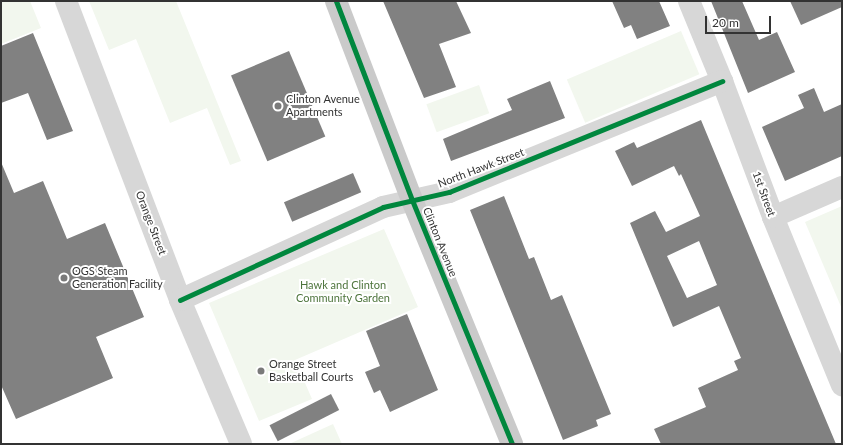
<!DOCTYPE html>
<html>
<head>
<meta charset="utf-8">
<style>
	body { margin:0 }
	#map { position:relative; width:843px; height:445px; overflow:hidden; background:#fff; font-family:Lato,sans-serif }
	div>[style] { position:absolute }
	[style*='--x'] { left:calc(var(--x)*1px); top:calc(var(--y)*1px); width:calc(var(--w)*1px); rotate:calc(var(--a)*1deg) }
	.green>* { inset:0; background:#f2f7ee; transform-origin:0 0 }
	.building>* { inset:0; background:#818181; transform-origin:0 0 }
	.minor>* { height:22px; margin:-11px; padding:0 11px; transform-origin:11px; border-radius:11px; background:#d7d7d7 }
	.primary>* { height:22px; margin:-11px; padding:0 11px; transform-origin:11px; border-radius:11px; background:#cacaca }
	.cycleway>* { height:5px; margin:-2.5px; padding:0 2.5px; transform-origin:2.5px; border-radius:2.5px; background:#00873e }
	.dots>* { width:11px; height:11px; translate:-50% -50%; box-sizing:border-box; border:2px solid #fff; border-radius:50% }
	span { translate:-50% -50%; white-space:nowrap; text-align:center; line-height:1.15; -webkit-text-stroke:4px #fff; paint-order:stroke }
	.poi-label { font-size:11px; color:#333 }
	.left { translate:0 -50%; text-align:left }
	.street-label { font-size:11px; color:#333 }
	.park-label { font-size:11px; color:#4d743b }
	.frame { position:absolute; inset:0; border:2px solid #333; pointer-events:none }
	.scale { position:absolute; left:705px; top:16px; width:66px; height:18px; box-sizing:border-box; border:2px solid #333; border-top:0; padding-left:5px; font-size:12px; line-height:14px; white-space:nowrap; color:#333; -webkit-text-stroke:3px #fff; paint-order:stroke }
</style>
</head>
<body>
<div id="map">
	<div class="green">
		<div style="clip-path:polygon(1px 1px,30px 1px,41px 28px,1px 44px)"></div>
		<div style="clip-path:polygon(89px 1px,176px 1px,241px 161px,230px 165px,207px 108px,170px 123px,136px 39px,109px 50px)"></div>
		<div style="left:681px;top:31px;width:47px;height:124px;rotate:67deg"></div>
		<div style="left:479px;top:85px;width:30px;height:56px;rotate:70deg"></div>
		<div style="clip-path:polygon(842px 206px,842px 309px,805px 222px)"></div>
		<div style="clip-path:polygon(384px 229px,418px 307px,295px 360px,312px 399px,259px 421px,209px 303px)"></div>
		<div style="clip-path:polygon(333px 424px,342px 444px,289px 444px)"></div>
	</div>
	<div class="building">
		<div style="clip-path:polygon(383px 1px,456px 1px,471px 33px,439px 44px,456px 87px,424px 98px)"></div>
		<div style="clip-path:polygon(612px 1px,659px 1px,670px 26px,637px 39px,631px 25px,624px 28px)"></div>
		<div style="clip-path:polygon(711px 1px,742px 1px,759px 40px,777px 32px,795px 72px,748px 93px)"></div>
		<div style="clip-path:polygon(790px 1px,842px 1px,842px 7px,801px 25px)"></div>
		<div style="clip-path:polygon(33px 33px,73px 131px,47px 140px,28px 93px,1px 103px,1px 46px)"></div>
		<div style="left:289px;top:51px;width:93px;height:63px;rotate:67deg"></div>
		<div style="clip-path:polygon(550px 81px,565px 118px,451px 161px,443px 139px,512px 110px,507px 99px)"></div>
		<div style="clip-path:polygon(814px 88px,824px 112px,842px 104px,842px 156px,785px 181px,762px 127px,804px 108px,798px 95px)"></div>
		<div style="clip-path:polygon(evenodd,701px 120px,791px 337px,836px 444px,661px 444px,654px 429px,706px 407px,698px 388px,738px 370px,734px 361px,741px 358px,719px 306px,673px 327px,630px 223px,655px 211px,666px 232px,700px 216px,681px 174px,679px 176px,674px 166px,632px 186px,615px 151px,634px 142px,637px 148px,701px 120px,699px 241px,717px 285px,687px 298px,667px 256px,699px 241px)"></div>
		<div style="clip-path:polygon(1px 162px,14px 193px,43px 181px,67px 239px,105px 223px,144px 317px,96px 337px,113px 378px,16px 419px,1px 385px)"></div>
		<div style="left:353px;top:173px;width:21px;height:75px;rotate:67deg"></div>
		<div style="clip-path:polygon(504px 196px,529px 259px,534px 257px,551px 300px,562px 295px,611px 414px,596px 420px,598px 426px,563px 440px,470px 210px)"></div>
		<div style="clip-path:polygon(407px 314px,438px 390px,390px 412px,380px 390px,374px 393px,365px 372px,380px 366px,366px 331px)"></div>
		<div style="left:331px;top:394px;width:18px;height:69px;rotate:63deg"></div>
	</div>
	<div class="minor">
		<div style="--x:66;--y:1;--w:320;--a:69.1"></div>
		<div style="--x:180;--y:300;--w:156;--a:67"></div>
		<div style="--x:689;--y:1;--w:87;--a:67.6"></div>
		<div style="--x:722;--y:81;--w:145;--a:69.4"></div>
		<div style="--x:773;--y:217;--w:182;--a:67.7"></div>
		<div style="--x:773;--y:217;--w:75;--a:-23.5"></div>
		<div style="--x:180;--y:300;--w:223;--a:-24.6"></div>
		<div style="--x:383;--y:207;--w:68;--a:-12.8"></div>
		<div style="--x:449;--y:192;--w:295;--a:-22.1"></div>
	</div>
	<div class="primary">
		<div style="--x:336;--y:1;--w:213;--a:69.1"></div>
		<div style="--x:412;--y:200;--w:264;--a:67.7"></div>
	</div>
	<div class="cycleway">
		<div style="--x:336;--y:1;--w:213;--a:69.1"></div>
		<div style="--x:412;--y:200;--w:264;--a:67.7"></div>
		<div style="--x:180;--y:300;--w:223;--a:-24.6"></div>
		<div style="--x:383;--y:207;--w:68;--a:-12.8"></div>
		<div style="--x:449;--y:192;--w:295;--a:-22.1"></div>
	</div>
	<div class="dots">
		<div style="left:278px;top:106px;background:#7a7a7a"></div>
		<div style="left:64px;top:278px;background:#7a7a7a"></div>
		<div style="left:261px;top:371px;background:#7a7a7a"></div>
	</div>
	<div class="poi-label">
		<span class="left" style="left:286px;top:106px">Clinton Avenue<br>Apartments</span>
		<span class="left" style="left:72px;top:278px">OGS Steam<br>Generation Facility</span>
		<span class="left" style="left:269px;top:371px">Orange Street<br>Basketball Courts</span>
	</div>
	<div class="street-label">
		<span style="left:481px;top:168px;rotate:-21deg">North Hawk Street</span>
		<span style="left:764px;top:194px;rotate:70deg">1st Street</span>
		<span style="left:151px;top:223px;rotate:69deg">Orange Street</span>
		<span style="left:440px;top:242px;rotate:68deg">Clinton Avenue</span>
	</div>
	<div class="park-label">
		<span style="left:343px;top:292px">Hawk and Clinton<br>Community Garden</span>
	</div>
	<div class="frame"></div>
	<div class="scale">20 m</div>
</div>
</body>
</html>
